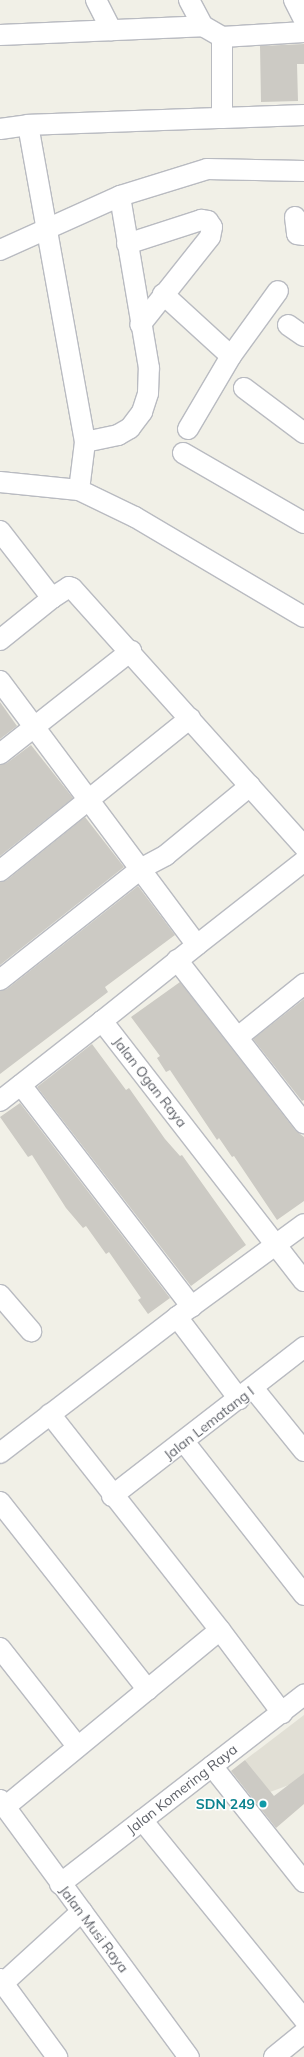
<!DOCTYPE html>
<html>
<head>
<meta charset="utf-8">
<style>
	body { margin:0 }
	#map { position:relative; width:304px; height:2057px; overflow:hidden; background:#f1f0e7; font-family:Mulish,sans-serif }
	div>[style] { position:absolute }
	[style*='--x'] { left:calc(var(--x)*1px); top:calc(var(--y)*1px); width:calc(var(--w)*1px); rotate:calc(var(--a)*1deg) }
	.education>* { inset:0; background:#e1dfd5 }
	.building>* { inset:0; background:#cccac4 }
	.roads { filter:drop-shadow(1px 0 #b9bbc1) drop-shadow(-1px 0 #b9bbc1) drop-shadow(0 1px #b9bbc1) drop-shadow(0 -1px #b9bbc1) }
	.minor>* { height:20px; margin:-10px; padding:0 10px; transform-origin:10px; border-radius:10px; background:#fff }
	.dots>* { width:11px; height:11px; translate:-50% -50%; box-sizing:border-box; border:2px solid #fff; border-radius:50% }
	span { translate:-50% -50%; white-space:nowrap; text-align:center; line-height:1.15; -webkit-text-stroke:3px #fff; paint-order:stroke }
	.street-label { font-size:14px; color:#5e6168 }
	.culture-label { font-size:14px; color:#0d838f; font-weight:700 }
	.right { translate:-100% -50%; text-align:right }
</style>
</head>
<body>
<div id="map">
	<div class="education">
		<div style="clip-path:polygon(304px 1715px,304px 1773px,289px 1785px,270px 1792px,245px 1760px)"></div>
	</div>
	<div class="building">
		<div style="clip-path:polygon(304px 44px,304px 64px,297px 64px,298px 101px,261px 102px,260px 46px)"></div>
		<div style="clip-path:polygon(0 702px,17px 726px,0 739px)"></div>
		<div style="clip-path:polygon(31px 745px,73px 798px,0 856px,0 765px,7px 763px)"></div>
		<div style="clip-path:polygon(85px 817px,124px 867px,0 965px,0 882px,7px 880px)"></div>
		<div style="clip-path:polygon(138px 886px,175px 935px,105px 987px,108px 992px,0 1074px,0 991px,7px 989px)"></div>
		<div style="clip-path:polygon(180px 982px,295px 1130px,304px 1137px,304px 1201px,277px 1220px,234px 1156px,232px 1157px,219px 1138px,217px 1140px,170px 1070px,166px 1072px,157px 1058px,160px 1056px,131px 1017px)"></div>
		<div style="clip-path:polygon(304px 999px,304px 1100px,302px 1101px,253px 1039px)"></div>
		<div style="clip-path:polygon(92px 1044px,126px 1090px,129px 1088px,165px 1139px,180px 1156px,182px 1155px,246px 1245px,191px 1286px,37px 1087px)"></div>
		<div style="clip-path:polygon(20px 1103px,170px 1298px,148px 1314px,138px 1300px,141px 1298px,109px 1252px,106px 1254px,86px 1226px,83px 1228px,66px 1208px,32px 1155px,28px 1157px,0 1117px)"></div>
		<div style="clip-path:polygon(245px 1760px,274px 1796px,304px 1773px,304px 1804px,276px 1828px,231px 1771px)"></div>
	</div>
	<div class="roads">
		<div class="minor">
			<div style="--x:96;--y:0;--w:34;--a:63"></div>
			<div style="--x:189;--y:0;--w:30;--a:62"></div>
			<div style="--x:203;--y:26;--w:22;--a:30"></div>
			<div style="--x:222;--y:37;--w:82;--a:-3.5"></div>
			<div style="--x:294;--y:0;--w:22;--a:63"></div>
			<div style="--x:0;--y:35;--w:203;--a:-2.5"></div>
			<div style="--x:222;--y:37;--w:81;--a:90"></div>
			<div style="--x:222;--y:118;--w:82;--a:-2.1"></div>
			<div style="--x:28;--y:125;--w:322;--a:79.8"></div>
			<div style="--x:85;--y:442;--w:48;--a:97.1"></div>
			<div style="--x:0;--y:129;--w:28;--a:-8"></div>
			<div style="--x:28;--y:125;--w:194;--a:-2.1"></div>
			<div style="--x:295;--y:217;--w:17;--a:83"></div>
			<div style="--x:297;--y:234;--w:7;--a:8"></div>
			<div style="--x:127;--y:244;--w:78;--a:-18"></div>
			<div style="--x:201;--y:220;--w:7;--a:8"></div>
			<div style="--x:208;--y:221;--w:7;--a:56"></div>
			<div style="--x:212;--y:227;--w:10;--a:101"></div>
			<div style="--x:210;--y:237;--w:112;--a:128.5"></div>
			<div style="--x:0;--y:250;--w:132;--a:-24.2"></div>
			<div style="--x:120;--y:196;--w:91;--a:-17.2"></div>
			<div style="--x:207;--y:169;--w:97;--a:1.2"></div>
			<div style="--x:163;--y:294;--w:92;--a:42.4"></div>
			<div style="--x:288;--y:325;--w:19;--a:35"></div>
			<div style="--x:244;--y:388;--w:75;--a:36.9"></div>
			<div style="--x:188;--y:429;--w:85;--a:-59.5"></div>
			<div style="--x:231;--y:356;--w:80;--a:-54.1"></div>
			<div style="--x:85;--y:442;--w:34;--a:-12"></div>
			<div style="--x:118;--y:435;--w:14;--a:-30"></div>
			<div style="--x:130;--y:428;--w:20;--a:-53"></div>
			<div style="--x:142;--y:412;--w:20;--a:-72"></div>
			<div style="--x:148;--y:393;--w:25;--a:-88"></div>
			<div style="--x:149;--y:368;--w:174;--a:-99.6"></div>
			<div style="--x:183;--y:453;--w:140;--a:30"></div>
			<div style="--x:0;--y:482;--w:79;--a:5.8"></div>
			<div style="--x:79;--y:490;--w:62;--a:25.7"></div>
			<div style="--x:135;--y:517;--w:196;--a:30.6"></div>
			<div style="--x:0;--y:531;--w:85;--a:52.2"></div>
			<div style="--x:0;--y:640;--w:67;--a:-38.9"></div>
			<div style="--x:52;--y:598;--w:20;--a:-33"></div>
			<div style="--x:69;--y:587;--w:3;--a:18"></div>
			<div style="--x:72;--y:588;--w:348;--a:48.1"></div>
			<div style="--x:0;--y:681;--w:329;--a:53.3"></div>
			<div style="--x:197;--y:945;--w:122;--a:141.3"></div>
			<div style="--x:0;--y:754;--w:167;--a:-38.2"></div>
			<div style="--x:0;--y:871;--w:244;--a:-38.8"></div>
			<div style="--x:197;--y:945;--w:136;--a:-38.1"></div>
			<div style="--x:177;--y:960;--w:207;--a:52.1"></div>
			<div style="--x:0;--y:980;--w:181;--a:-38.3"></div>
			<div style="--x:142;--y:868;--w:27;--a:-28"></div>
			<div style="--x:166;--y:855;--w:109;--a:-39.4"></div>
			<div style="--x:238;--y:1037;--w:85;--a:-38.8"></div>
			<div style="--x:21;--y:1085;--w:280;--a:52.4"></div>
			<div style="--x:0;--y:1101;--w:130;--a:-38.1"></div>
			<div style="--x:102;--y:1021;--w:329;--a:52.2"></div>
			<div style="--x:0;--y:1295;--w:48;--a:49.3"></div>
			<div style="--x:177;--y:1317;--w:103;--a:52.9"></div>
			<div style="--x:253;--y:1388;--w:81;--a:51"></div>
			<div style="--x:50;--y:1414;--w:275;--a:51.8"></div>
			<div style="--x:220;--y:1630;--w:104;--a:53.2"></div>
			<div style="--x:185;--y:1443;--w:193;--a:51.9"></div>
			<div style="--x:0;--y:1453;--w:223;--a:-37.5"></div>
			<div style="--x:177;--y:1317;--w:157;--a:-36.2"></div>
			<div style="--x:112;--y:1496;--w:243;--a:-37.8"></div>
			<div style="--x:0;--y:1502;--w:239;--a:51.8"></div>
			<div style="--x:0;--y:1648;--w:125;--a:51.8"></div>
			<div style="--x:212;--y:1766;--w:148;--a:51.6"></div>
			<div style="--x:0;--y:1800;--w:319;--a:53.7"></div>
			<div style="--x:5;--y:1807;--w:278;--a:-39.5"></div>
			<div style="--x:142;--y:1820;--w:257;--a:50.9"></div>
			<div style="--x:60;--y:1884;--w:309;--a:-37.8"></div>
			<div style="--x:0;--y:1979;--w:97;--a:53.8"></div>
			<div style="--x:0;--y:1986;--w:111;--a:-42.4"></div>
			<div style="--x:274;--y:2057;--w:38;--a:-39"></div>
		</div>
	</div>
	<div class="dots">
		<div style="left:263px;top:1804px;background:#0f9aa8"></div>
	</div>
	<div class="street-label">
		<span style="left:150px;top:1082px;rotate:52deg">Jalan Ogan Raya</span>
		<span style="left:209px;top:1423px;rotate:-38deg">Jalan Lematang I</span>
		<span style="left:182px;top:1789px;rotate:-38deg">Jalan Komering Raya</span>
		<span style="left:94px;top:1929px;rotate:53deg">Jalan Musi Raya</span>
	</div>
	<div class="culture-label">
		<span class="right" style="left:255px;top:1804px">SDN 249</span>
	</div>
</div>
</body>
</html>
